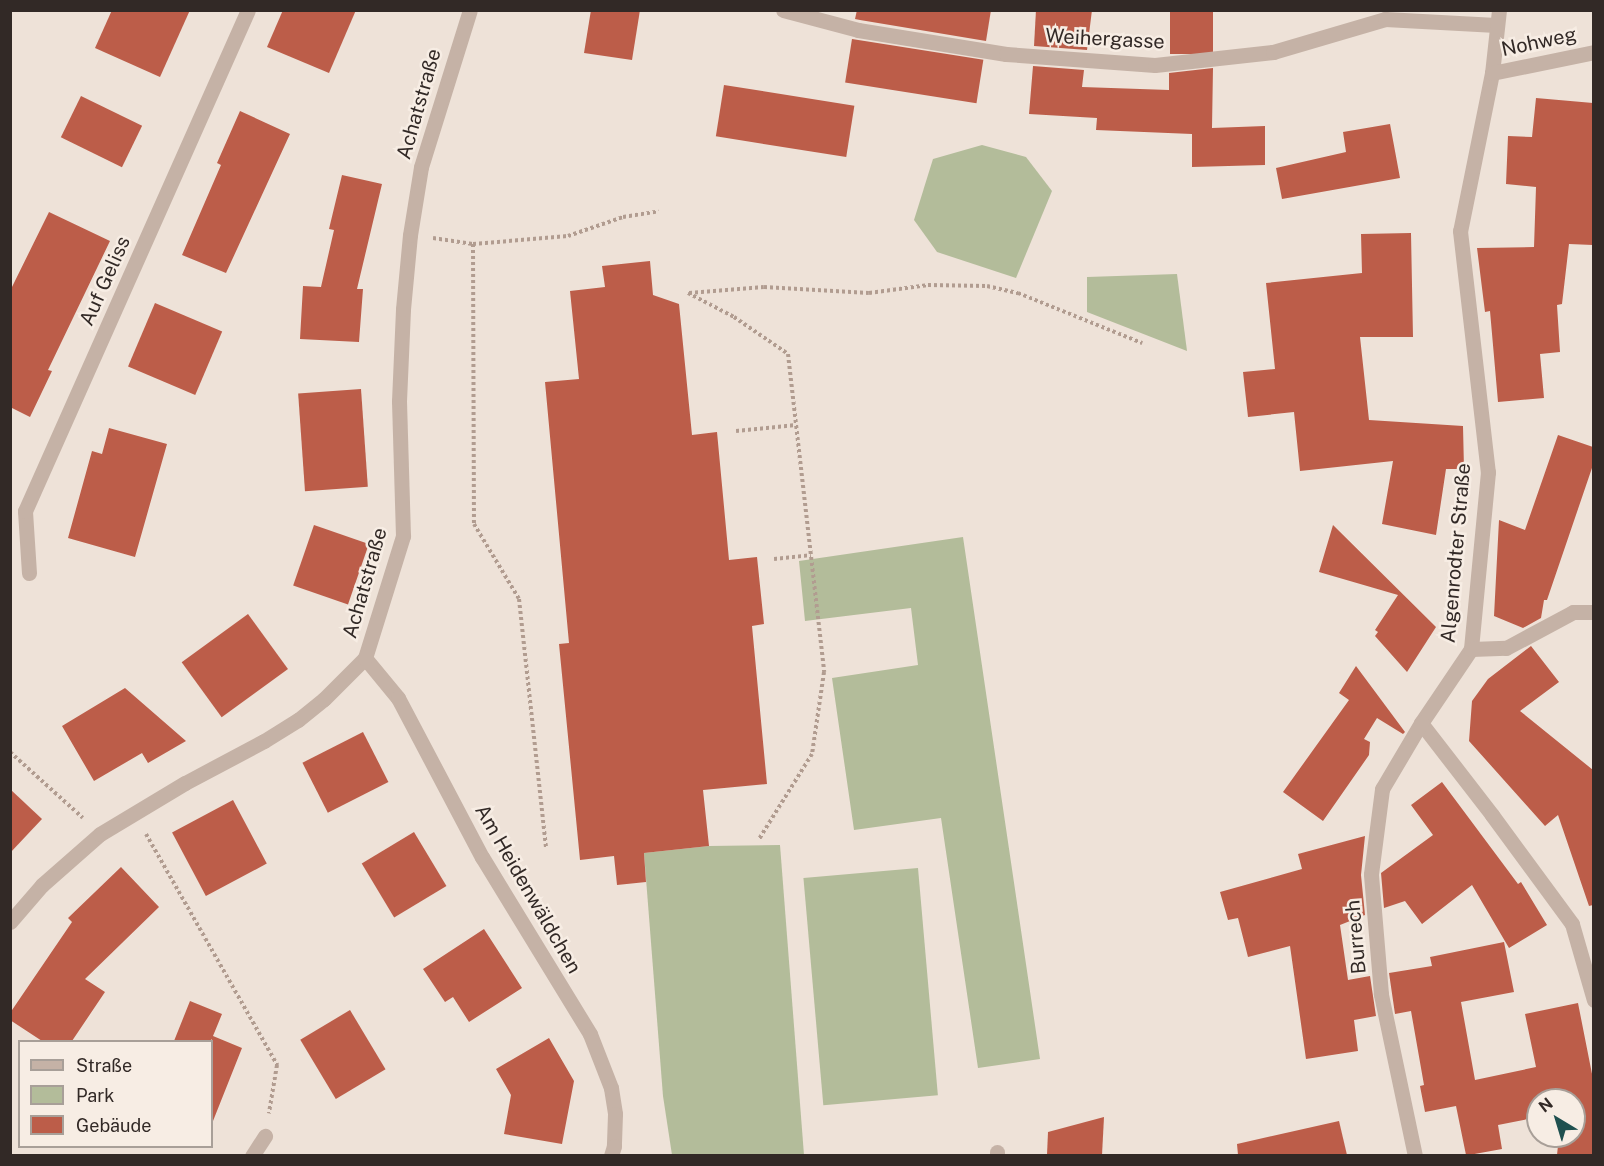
<!DOCTYPE html>
<html>
<head>
<meta charset="utf-8">
<style>
	body { margin:0 }
	#map { position:relative; width:1604px; height:1166px; overflow:hidden; background:#eee2d8; font-family:"Public Sans",sans-serif }
	div>[style] { position:absolute }
	[style*='--x'] { left:calc(var(--x)*1px); top:calc(var(--y)*1px); width:calc(var(--w)*1px); rotate:calc(var(--a)*1deg) }
	.green>* { inset:0; background:#b3bc9a; transform-origin:0 0 }
	.building>* { inset:0; background:#bc5d49; transform-origin:0 0 }
	.path>* { height:4px; margin-top:-2px; transform-origin:0; background:repeating-linear-gradient(90deg,#b19c90 0 3px,transparent 0 6px) }
	.minor>* { height:15px; margin:-7.5px; padding:0 7.5px; transform-origin:7.5px; border-radius:7.5px; background:#c5b2a6 }
	span { translate:-50% -50%; white-space:nowrap; text-align:center; line-height:1.15; -webkit-text-stroke:5px #f7ede4; paint-order:stroke }
	.street-label { font-size:20px; color:#322926 }
	.frame { position:absolute; inset:0; border:12px solid #322926; pointer-events:none }
	.legend { position:absolute; left:18px; top:1040px; width:195px; height:108px; box-sizing:border-box; background:#f7ede4; border:2px solid #a89f98; margin:0; padding:8px 10px; list-style:none; font-size:18px; color:#322926 }
	.legend li { display:flex; align-items:center; gap:12px; height:30px }
	.legend b { width:30px; border:2px solid #a89f98 }
	.north { position:absolute; left:1526px; top:1088px; width:60px; height:60px; box-sizing:border-box; background:#f7ede4; border:2px solid #a89f98; border-radius:50%; rotate:322deg; font-size:16px; font-weight:700; line-height:24px; text-align:center; color:#322926 }
	.north::after { content:''; display:block; margin:auto; width:21px; height:27px; background:#1f504f; clip-path:polygon(50% 0,100% 100%,50% 72%,0 100%) }
</style>
</head>
<body>
<div id="map">
	<div class="green">
		<div style="clip-path:polygon(982px 145px,1026px 157px,1052px 191px,1016px 278px,937px 252px,914px 220px,933px 159px)"></div>
		<div style="clip-path:polygon(1177px 274px,1187px 351px,1087px 312px,1087px 277px)"></div>
		<div style="clip-path:polygon(963px 537px,1040px 1059px,978px 1068px,941px 818px,854px 830px,832px 678px,918px 665px,911px 608px,805px 621px,799px 561px)"></div>
		<div style="clip-path:polygon(780px 845px,804px 1155px,672px 1155px,663px 1096px,644px 853px,709px 846px)"></div>
		<div style="left:918px;top:868px;width:228px;height:115px;rotate:85deg"></div>
	</div>
	<div class="building">
		<div style="clip-path:polygon(112px 10px,190px 10px,160px 77px,95px 48px)"></div>
		<div style="clip-path:polygon(283px 10px,356px 10px,329px 73px,267px 47px)"></div>
		<div style="clip-path:polygon(591px 10px,640px 10px,632px 60px,584px 53px)"></div>
		<div style="clip-path:polygon(857px 10px,991px 10px,986px 41px,860px 20px,855px 19px)"></div>
		<div style="clip-path:polygon(1036px 10px,1092px 10px,1087px 50px,1034px 46px)"></div>
		<div style="left:1170px;top:10px;width:43px;height:44px"></div>
		<div style="left:852px;top:39px;width:133px;height:44px;rotate:9deg"></div>
		<div style="clip-path:polygon(1033px 66px,1084px 70px,1082px 87px,1169px 90px,1169px 73px,1213px 68px,1212px 128px,1265px 126px,1265px 165px,1192px 167px,1192px 134px,1096px 130px,1097px 118px,1029px 114px)"></div>
		<div style="left:724px;top:85px;width:132px;height:52px;rotate:9deg"></div>
		<div style="left:81px;top:96px;width:68px;height:46px;rotate:26deg"></div>
		<div style="clip-path:polygon(1536px 98px,1593px 103px,1593px 245px,1569px 244px,1562px 304px,1557px 305px,1560px 352px,1540px 354px,1544px 398px,1498px 402px,1490px 311px,1485px 312px,1477px 248px,1534px 247px,1536px 187px,1506px 184px,1508px 136px,1532px 137px)"></div>
		<div style="clip-path:polygon(240px 111px,290px 134px,226px 273px,182px 255px,221px 165px,217px 163px)"></div>
		<div style="clip-path:polygon(1390px 124px,1400px 178px,1282px 199px,1276px 168px,1346px 152px,1343px 132px)"></div>
		<div style="clip-path:polygon(342px 175px,382px 184px,357px 289px,363px 289px,359px 342px,300px 339px,303px 286px,321px 287px,334px 230px,329px 229px)"></div>
		<div style="clip-path:polygon(49px 212px,110px 241px,48px 370px,52px 371px,30px 417px,10px 407px,10px 291px)"></div>
		<div style="clip-path:polygon(1411px 233px,1413px 337px,1360px 337px,1369px 420px,1463px 426px,1464px 469px,1446px 469px,1436px 535px,1382px 524px,1393px 461px,1300px 471px,1294px 412px,1248px 417px,1243px 372px,1275px 369px,1266px 283px,1362px 273px,1361px 234px)"></div>
		<div style="clip-path:polygon(650px 261px,653px 295px,679px 304px,692px 435px,717px 432px,729px 560px,757px 557px,764px 624px,752px 626px,767px 784px,703px 790px,709px 846px,644px 853px,646px 882px,617px 885px,614px 856px,580px 860px,559px 644px,569px 643px,545px 382px,579px 379px,570px 291px,605px 287px,602px 266px)"></div>
		<div style="left:155px;top:303px;width:73px;height:69px;rotate:23deg"></div>
		<div style="left:361px;top:389px;width:98px;height:63px;rotate:86deg"></div>
		<div style="clip-path:polygon(109px 428px,167px 444px,135px 557px,68px 538px,92px 451px,102px 454px)"></div>
		<div style="clip-path:polygon(1558px 435px,1593px 447px,1593px 465px,1547px 600px,1544px 600px,1541px 618px,1523px 628px,1494px 616px,1499px 520px,1525px 530px)"></div>
		<div style="left:314px;top:525px;width:58px;height:64px;rotate:19deg"></div>
		<div style="clip-path:polygon(1333px 525px,1436px 627px,1407px 672px,1375px 636px,1378px 632px,1375px 630px,1398px 595px,1319px 572px)"></div>
		<div style="left:248px;top:614px;width:68px;height:82px;rotate:54deg"></div>
		<div style="clip-path:polygon(1531px 646px,1559px 682px,1520px 711px,1593px 770px,1593px 905px,1589px 906px,1558px 815px,1545px 826px,1469px 741px,1472px 701px,1488px 679px)"></div>
		<div style="clip-path:polygon(1356px 666px,1405px 732px,1403px 734px,1377px 718px,1364px 739px,1370px 742px,1369px 755px,1323px 821px,1283px 792px,1349px 700px,1339px 693px)"></div>
		<div style="clip-path:polygon(125px 688px,186px 741px,148px 763px,142px 753px,94px 781px,62px 726px)"></div>
		<div style="left:363px;top:732px;width:56px;height:68px;rotate:63deg"></div>
		<div style="clip-path:polygon(1442px 782px,1518px 884px,1521px 882px,1547px 925px,1509px 948px,1472px 885px,1422px 924px,1405px 901px,1384px 908px,1381px 873px,1433px 835px,1411px 805px)"></div>
		<div style="clip-path:polygon(10px 789px,42px 819px,10px 853px)"></div>
		<div style="left:233px;top:800px;width:72px;height:69px;rotate:62deg"></div>
		<div style="left:414px;top:832px;width:63px;height:61px;rotate:59deg"></div>
		<div style="clip-path:polygon(1365px 836px,1361px 875px,1365px 915px,1340px 925px,1348px 980px,1370px 976px,1376px 1016px,1354px 1020px,1358px 1051px,1306px 1059px,1290px 946px,1248px 957px,1238px 918px,1228px 920px,1220px 892px,1302px 869px,1298px 854px)"></div>
		<div style="clip-path:polygon(121px 867px,159px 907px,85px 979px,105px 992px,72px 1041px,42px 1041px,10px 1020px,10px 1013px,72px 922px,68px 918px)"></div>
		<div style="clip-path:polygon(484px 929px,522px 988px,469px 1022px,453px 997px,445px 1002px,423px 969px)"></div>
		<div style="clip-path:polygon(1504px 942px,1514px 992px,1461px 1002px,1475px 1080px,1536px 1067px,1525px 1014px,1578px 1003px,1593px 1079px,1593px 1155px,1557px 1155px,1559px 1136px,1574px 1136px,1574px 1100px,1538px 1100px,1538px 1117px,1498px 1125px,1502px 1149px,1469px 1155px,1466px 1155px,1456px 1106px,1425px 1112px,1420px 1086px,1424px 1085px,1411px 1011px,1395px 1014px,1389px 973px,1432px 966px,1430px 957px)"></div>
		<div style="clip-path:polygon(190px 1001px,222px 1014px,213px 1036px,242px 1048px,213px 1121px,212px 1039px,210px 1041px,174px 1041px)"></div>
		<div style="left:350px;top:1010px;width:69px;height:58px;rotate:59deg"></div>
		<div style="clip-path:polygon(549px 1038px,574px 1081px,562px 1144px,504px 1134px,511px 1095px,496px 1069px)"></div>
		<div style="clip-path:polygon(1104px 1117px,1102px 1155px,1047px 1155px,1048px 1132px)"></div>
		<div style="clip-path:polygon(1339px 1121px,1347px 1155px,1238px 1155px,1237px 1144px)"></div>
	</div>
	<div class="path">
		<div style="--x:433;--y:238;--w:40;--a:8.5"></div>
		<div style="--x:473;--y:244;--w:95;--a:-4.8"></div>
		<div style="--x:568;--y:236;--w:58;--a:-19.1"></div>
		<div style="--x:623;--y:217;--w:36;--a:-9"></div>
		<div style="--x:473;--y:244;--w:280;--a:89.8"></div>
		<div style="--x:474;--y:524;--w:87;--a:59"></div>
		<div style="--x:519;--y:599;--w:250;--a:83.8"></div>
		<div style="--x:688;--y:293;--w:52;--a:27.6"></div>
		<div style="--x:734;--y:317;--w:65;--a:34.4"></div>
		<div style="--x:788;--y:354;--w:320;--a:83.5"></div>
		<div style="--x:824;--y:672;--w:83;--a:98.3"></div>
		<div style="--x:812;--y:754;--w:100;--a:121.9"></div>
		<div style="--x:689;--y:293;--w:75;--a:-4.6"></div>
		<div style="--x:764;--y:287;--w:105;--a:3.3"></div>
		<div style="--x:869;--y:293;--w:60;--a:-7.7"></div>
		<div style="--x:928;--y:285;--w:59;--a:1"></div>
		<div style="--x:987;--y:286;--w:32;--a:13"></div>
		<div style="--x:1018;--y:293;--w:134;--a:22"></div>
		<div style="--x:736;--y:431;--w:60;--a:-5.7"></div>
		<div style="--x:774;--y:559;--w:37;--a:-6"></div>
		<div style="--x:10;--y:752;--w:98;--a:42.1"></div>
		<div style="--x:146;--y:834;--w:266;--a:60.4"></div>
		<div style="--x:277;--y:1065;--w:49;--a:99.5"></div>
	</div>
	<div class="minor">
		<div style="--x:783;--y:10;--w:78;--a:14.9"></div>
		<div style="--x:858;--y:30;--w:150;--a:9.2"></div>
		<div style="--x:1006;--y:54;--w:149;--a:4.2"></div>
		<div style="--x:1155;--y:65;--w:119;--a:-6.3"></div>
		<div style="--x:1273;--y:52;--w:117;--a:-16.4"></div>
		<div style="--x:1385;--y:19;--w:111;--a:3.1"></div>
		<div style="--x:1499;--y:10;--w:63;--a:96.3"></div>
		<div style="--x:1492;--y:73;--w:161;--a:101.4"></div>
		<div style="--x:1460;--y:231;--w:243;--a:83.4"></div>
		<div style="--x:1488;--y:472;--w:178;--a:95.5"></div>
		<div style="--x:1471;--y:649;--w:89;--a:124"></div>
		<div style="--x:1421;--y:723;--w:116;--a:52.3"></div>
		<div style="--x:1492;--y:815;--w:135;--a:53.7"></div>
		<div style="--x:1572;--y:924;--w:79;--a:73.9"></div>
		<div style="--x:1492;--y:73;--w:104;--a:-11.6"></div>
		<div style="--x:29;--y:573;--w:62;--a:-93.7"></div>
		<div style="--x:25;--y:511;--w:548;--a:-66.01"></div>
		<div style="--x:1471;--y:649;--w:35;--a:-2"></div>
		<div style="--x:1506;--y:648;--w:76;--a:-28.2"></div>
		<div style="--x:1573;--y:612;--w:21;--a:0"></div>
		<div style="--x:365;--y:658;--w:52;--a:50.5"></div>
		<div style="--x:398;--y:698;--w:180;--a:62.2"></div>
		<div style="--x:482;--y:857;--w:207;--a:58.6"></div>
		<div style="--x:590;--y:1034;--w:58;--a:68.7"></div>
		<div style="--x:611;--y:1088;--w:26;--a:81"></div>
		<div style="--x:615;--y:1114;--w:32;--a:92"></div>
		<div style="--x:614;--y:1146;--w:10;--a:107"></div>
		<div style="--x:10;--y:922;--w:49;--a:-49.1"></div>
		<div style="--x:42;--y:885;--w:77;--a:-41.3"></div>
		<div style="--x:100;--y:834;--w:99;--a:-31"></div>
		<div style="--x:185;--y:783;--w:89;--a:-28"></div>
		<div style="--x:264;--y:741;--w:40;--a:-32"></div>
		<div style="--x:298;--y:720;--w:33;--a:-39"></div>
		<div style="--x:324;--y:699;--w:58;--a:-45"></div>
		<div style="--x:365;--y:658;--w:128;--a:-72.7"></div>
		<div style="--x:403;--y:536;--w:135;--a:-91.7"></div>
		<div style="--x:399;--y:401;--w:92;--a:-87.5"></div>
		<div style="--x:403;--y:309;--w:74;--a:-84.6"></div>
		<div style="--x:410;--y:235;--w:69;--a:-80.8"></div>
		<div style="--x:421;--y:167;--w:164;--a:-72.7"></div>
		<div style="--x:997;--y:1152;--w:4;--a:90"></div>
		<div style="--x:252;--y:1156;--w:24;--a:-57"></div>
		<div style="--x:1415;--y:1156;--w:166;--a:-101.9"></div>
		<div style="--x:1381;--y:994;--w:120;--a:-94.8"></div>
		<div style="--x:1371;--y:874;--w:86;--a:-82.6"></div>
		<div style="--x:1382;--y:789;--w:77;--a:-59.4"></div>
	</div>
	<div class="street-label">
		<span style="left:1105px;top:39px;rotate:3deg">Weihergasse</span>
		<span style="left:1539px;top:42px;rotate:-12deg">Nohweg</span>
		<span style="left:419px;top:104px;rotate:-74deg">Achatstraße</span>
		<span style="left:105px;top:281px;rotate:-66deg">Auf Geliss</span>
		<span style="left:1456px;top:553px;rotate:-85deg">Algenrodter Straße</span>
		<span style="left:365px;top:583px;rotate:-74deg">Achatstraße</span>
		<span style="left:528px;top:889px;rotate:60deg">Am Heidenwäldchen</span>
		<span style="left:1356px;top:937px;rotate:-95deg">Burrech</span>
	</div>
	<div class="frame"></div>
	<ul class="legend">
	<li><b style="height:8px;background:#c5b2a6"></b>Straße</li>
	<li><b style="height:16px;background:#b3bc9a"></b>Park</li>
	<li><b style="height:16px;background:#bc5d49"></b>Gebäude</li>
	</ul>
	<div class="north">N</div>
</div>
</body>
</html>
